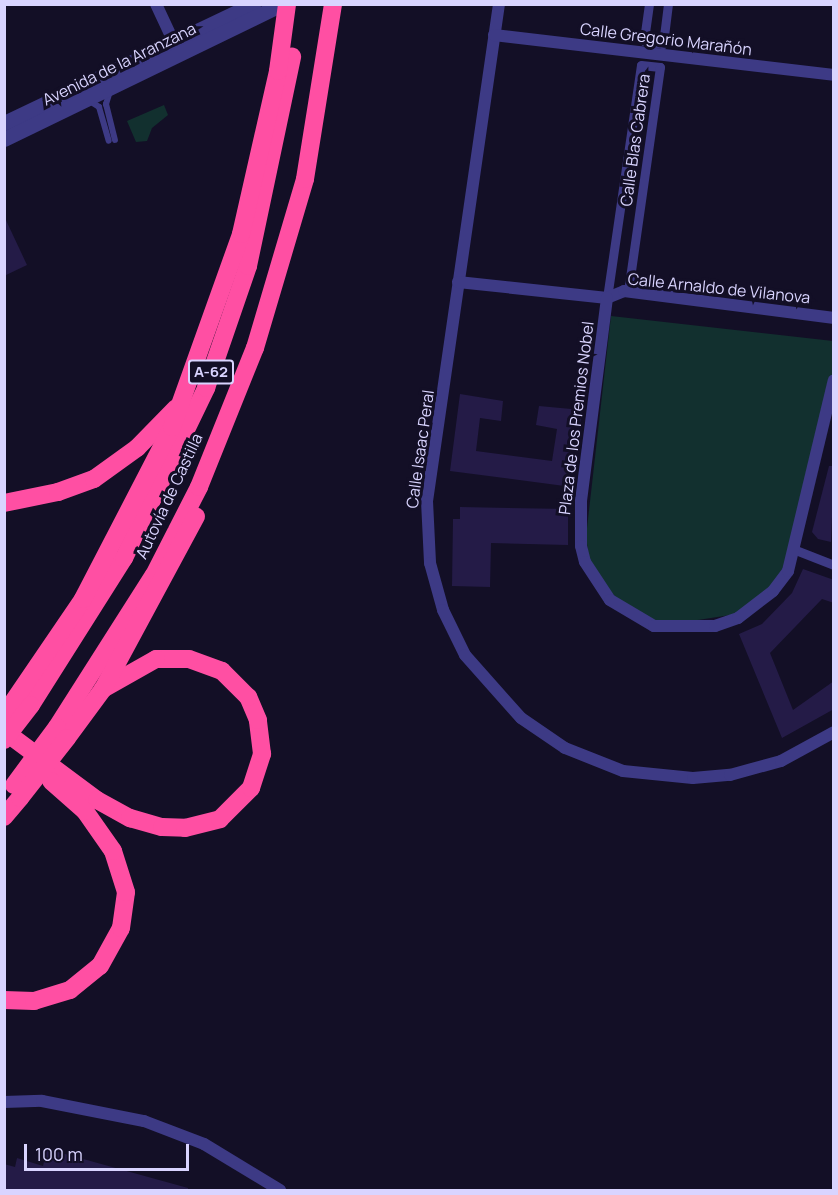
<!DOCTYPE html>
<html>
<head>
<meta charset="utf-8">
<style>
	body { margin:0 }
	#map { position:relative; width:838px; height:1195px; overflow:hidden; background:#130f26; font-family:Manrope,sans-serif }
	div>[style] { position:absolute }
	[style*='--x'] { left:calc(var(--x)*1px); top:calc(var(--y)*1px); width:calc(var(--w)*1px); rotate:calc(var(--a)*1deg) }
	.green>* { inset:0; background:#12302f }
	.building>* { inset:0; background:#241b47 }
	.service>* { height:6px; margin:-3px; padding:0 3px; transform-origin:3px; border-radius:3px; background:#3d3a85 }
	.pedestrian>* { height:9px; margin:-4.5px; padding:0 4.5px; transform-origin:4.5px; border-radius:4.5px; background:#3d3a85 }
	.minor>* { height:12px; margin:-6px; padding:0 6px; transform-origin:6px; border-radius:6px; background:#3d3a85 }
	.tertiary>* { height:15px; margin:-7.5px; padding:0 7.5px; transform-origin:7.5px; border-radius:7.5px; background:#3d3a85 }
	.motorway>* { height:18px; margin:-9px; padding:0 9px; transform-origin:9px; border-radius:9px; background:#ff4fa3 }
	.motorway-bridge>* { height:18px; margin:-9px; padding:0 9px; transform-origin:9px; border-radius:9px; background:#ff4fa3 }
	span { translate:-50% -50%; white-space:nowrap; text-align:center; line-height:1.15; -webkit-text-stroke:6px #130f26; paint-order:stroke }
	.shield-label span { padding:2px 4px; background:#130f26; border:2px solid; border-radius:4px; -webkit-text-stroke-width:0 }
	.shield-label { font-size:15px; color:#d9d4ff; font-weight:700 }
	.street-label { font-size:16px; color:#d9d4ff }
	.frame { position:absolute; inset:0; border:6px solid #d9d4ff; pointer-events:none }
	.scale { position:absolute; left:24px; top:1144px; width:165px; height:27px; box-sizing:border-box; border:3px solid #d9d4ff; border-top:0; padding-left:8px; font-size:18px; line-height:21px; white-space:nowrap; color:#d9d4ff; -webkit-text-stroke:4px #130f26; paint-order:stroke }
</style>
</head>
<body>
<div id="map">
	<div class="green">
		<div style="clip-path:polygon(164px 105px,168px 115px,152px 128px,147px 141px,136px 142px,127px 121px)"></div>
		<div style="clip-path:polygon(611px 316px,833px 341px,833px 377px,784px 568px,772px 585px,737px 614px,665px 625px,630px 612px,608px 589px,589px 558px,586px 537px)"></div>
	</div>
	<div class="building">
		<div style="clip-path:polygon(4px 216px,27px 265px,4px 276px)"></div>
		<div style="clip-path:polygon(460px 394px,503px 401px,501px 421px,480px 418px,476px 451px,552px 461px,557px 429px,536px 425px,539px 406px,582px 410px,572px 487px,450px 471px)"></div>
		<div style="clip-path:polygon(829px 466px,834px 466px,831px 542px,818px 539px,812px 532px)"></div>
		<div style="clip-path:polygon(460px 507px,568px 509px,568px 545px,491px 543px,490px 587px,452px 586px,453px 519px,460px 519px)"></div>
		<div style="clip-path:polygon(803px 569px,834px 580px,834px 603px,822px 599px,770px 653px,793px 710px,834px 681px,834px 709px,782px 738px,739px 634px,762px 624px,792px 593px)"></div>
		<div style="clip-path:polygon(47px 1149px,188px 1188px,188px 1191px,4px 1191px,4px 1164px,15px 1167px,17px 1158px,43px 1166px)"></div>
	</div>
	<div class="service">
		<div style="--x:110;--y:91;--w:14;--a:107"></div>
		<div style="--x:106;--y:104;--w:37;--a:76"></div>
		<div style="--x:88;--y:100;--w:13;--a:32"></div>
		<div style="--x:99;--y:107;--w:35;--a:74"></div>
	</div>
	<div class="pedestrian">
		<div style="--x:649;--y:4;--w:37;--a:98"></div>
		<div style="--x:644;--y:41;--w:19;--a:9"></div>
		<div style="--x:663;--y:44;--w:40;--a:-82.9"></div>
		<div style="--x:607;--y:298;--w:235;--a:-81.7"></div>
		<div style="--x:641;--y:65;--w:19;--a:6"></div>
		<div style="--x:660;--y:67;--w:227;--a:98.1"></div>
		<div style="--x:793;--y:549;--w:44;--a:21.3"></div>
	</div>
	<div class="minor">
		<div style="--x:156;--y:4;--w:50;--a:65"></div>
		<div style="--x:499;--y:4;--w:502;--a:98.24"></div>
		<div style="--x:427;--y:501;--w:62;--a:87.2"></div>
		<div style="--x:430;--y:563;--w:49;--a:74.5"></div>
		<div style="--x:443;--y:610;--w:50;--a:63.9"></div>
		<div style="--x:465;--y:655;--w:84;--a:48.4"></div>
		<div style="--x:521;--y:718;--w:53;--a:34.3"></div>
		<div style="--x:565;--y:748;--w:62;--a:21.6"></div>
		<div style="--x:623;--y:771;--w:70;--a:5.7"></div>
		<div style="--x:693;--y:778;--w:37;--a:-5"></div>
		<div style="--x:730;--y:775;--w:53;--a:-15.4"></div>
		<div style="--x:781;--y:761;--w:60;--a:-28.7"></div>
		<div style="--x:494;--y:35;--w:342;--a:6.7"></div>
		<div style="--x:458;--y:282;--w:150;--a:6.1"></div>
		<div style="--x:607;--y:298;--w:18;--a:-22"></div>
		<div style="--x:624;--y:291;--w:212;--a:7.3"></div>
		<div style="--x:607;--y:298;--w:204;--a:97.3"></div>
		<div style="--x:581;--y:500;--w:46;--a:90"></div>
		<div style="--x:581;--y:546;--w:16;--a:76"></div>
		<div style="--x:585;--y:562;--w:45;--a:56.7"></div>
		<div style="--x:610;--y:600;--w:51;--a:30.6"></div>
		<div style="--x:654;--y:626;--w:61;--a:0"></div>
		<div style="--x:715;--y:626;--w:24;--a:-19"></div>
		<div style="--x:738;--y:618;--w:44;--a:-37.6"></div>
		<div style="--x:773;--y:591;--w:25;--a:-53"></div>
		<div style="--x:788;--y:571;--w:196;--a:-76.5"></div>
		<div style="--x:4;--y:1102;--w:38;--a:-2"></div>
		<div style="--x:42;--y:1101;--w:104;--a:11.1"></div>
		<div style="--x:144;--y:1121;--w:64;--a:21"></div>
		<div style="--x:204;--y:1144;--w:89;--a:31.2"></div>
	</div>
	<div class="tertiary">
		<div style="--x:4;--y:123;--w:276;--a:-25.5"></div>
		<div style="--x:4;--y:139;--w:309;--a:-25.9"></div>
	</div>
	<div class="motorway">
		<div style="--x:4;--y:503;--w:55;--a:-11.5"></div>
		<div style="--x:58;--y:492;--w:38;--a:-20"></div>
		<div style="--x:94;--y:479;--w:53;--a:-35.8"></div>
		<div style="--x:137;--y:448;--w:56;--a:-45.7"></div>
		<div style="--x:31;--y:705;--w:174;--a:-57.7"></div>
		<div style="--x:124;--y:558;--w:189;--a:-64.2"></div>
		<div style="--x:206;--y:388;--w:129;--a:-71"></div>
		<div style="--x:248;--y:266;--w:214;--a:-78.1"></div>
		<div style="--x:4;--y:715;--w:140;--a:-55.7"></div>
		<div style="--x:83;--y:599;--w:194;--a:-62.6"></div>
		<div style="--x:172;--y:427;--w:205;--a:-70.3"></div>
		<div style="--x:241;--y:234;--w:167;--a:-77.2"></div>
		<div style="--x:278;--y:71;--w:68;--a:-82.3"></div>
		<div style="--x:57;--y:727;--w:180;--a:-57.5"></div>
		<div style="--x:154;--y:575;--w:99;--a:-62.9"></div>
		<div style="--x:199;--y:487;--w:150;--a:-68.1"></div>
		<div style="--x:255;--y:348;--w:176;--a:-73.5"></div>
		<div style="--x:305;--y:179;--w:177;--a:-80.9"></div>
		<div style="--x:4;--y:731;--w:116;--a:36.6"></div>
		<div style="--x:97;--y:800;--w:38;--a:29"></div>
		<div style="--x:130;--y:818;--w:33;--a:16"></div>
		<div style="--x:162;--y:827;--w:23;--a:2"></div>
		<div style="--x:185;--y:828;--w:36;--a:-14"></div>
		<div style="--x:220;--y:819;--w:44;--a:-45"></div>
		<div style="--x:251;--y:788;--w:36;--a:-72"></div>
		<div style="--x:262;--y:754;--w:34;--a:-97"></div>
		<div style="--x:258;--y:720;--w:25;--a:-113"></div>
		<div style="--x:248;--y:697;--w:37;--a:-135"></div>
		<div style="--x:222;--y:671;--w:35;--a:-160"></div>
		<div style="--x:189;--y:659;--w:33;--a:180"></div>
		<div style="--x:156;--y:659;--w:61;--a:150.5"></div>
		<div style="--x:67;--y:738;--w:61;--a:-53.7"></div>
		<div style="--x:103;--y:689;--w:196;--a:-61.7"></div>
		<div style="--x:4;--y:817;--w:25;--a:-50"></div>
		<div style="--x:4;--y:1000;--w:30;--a:2"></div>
		<div style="--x:34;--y:1001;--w:38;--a:-17"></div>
		<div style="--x:70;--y:990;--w:38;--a:-39"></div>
		<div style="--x:100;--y:966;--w:43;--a:-61.1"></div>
		<div style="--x:121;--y:928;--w:36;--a:-82"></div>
		<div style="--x:126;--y:892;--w:43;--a:-107.6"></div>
		<div style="--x:113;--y:851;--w:49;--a:-125"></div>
		<div style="--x:85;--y:811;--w:45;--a:-138.6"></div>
	</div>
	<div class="motorway-bridge">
		<div style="--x:4;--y:740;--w:44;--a:-52.4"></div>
		<div style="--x:14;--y:785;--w:72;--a:-53.4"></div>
		<div style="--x:20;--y:798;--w:76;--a:-51.9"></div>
	</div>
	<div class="shield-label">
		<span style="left:211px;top:372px">A-62</span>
	</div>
	<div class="street-label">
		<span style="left:666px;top:39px;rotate:7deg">Calle Gregorio Marañón</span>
		<span style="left:119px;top:64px;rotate:-26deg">Avenida de la Aranzana</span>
		<span style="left:635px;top:140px;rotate:-82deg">Calle Blas Cabrera</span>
		<span style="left:719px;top:288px;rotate:6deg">Calle Arnaldo de Vilanova</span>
		<span style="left:576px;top:418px;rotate:-83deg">Plaza de los Premios Nobel</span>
		<span style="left:420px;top:449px;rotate:-82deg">Calle Isaac Peral</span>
		<span style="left:169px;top:496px;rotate:-65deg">Autovía de Castilla</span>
	</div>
	<div class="frame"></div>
	<div class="scale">100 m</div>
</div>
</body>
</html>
